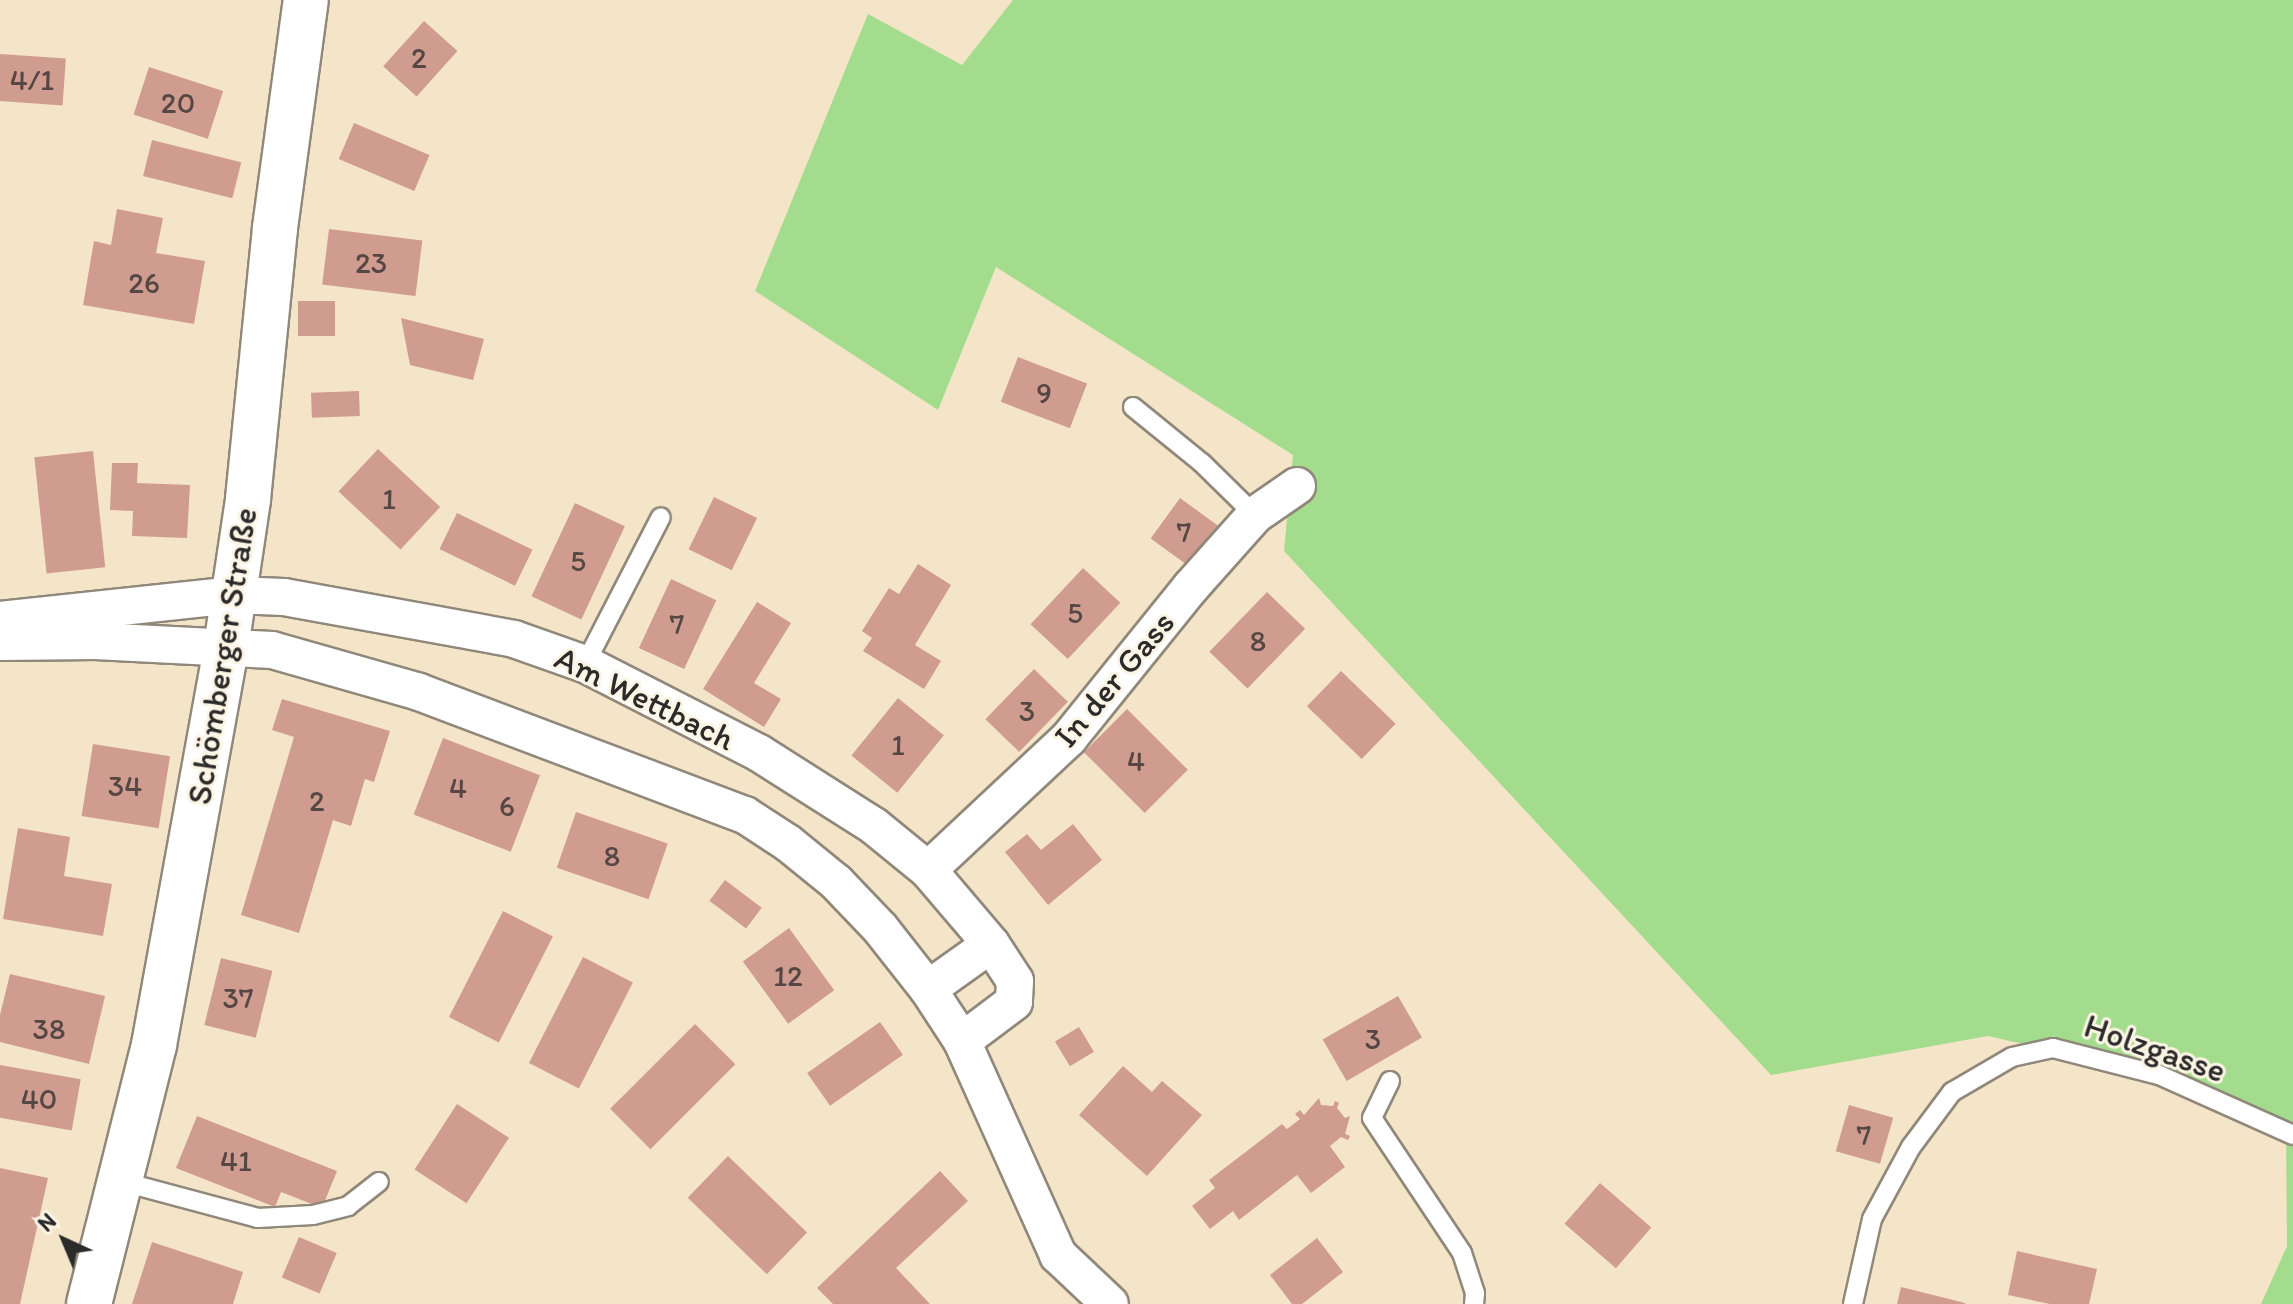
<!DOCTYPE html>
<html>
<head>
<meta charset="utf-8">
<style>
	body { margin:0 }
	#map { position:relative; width:2293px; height:1304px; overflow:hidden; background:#f4e5c9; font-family:Itim,sans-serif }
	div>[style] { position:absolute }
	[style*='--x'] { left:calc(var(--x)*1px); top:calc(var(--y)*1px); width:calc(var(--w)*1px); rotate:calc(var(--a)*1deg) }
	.green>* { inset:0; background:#a4dc8e }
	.building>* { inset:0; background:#d19c90; transform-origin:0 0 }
	.roads { filter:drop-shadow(2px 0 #90887a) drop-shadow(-2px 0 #90887a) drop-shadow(0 2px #90887a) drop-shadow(0 -2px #90887a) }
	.lane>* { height:18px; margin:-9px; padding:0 9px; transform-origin:9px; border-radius:9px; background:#fff }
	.street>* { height:36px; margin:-18px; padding:0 18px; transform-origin:18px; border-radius:18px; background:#fff }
	.primary>* { height:44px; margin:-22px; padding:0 22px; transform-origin:22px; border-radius:22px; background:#fff }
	span { translate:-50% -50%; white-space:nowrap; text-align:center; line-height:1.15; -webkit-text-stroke:6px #fcf5e5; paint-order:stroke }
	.number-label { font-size:30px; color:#544744 }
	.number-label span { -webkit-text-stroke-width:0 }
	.street-label { font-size:34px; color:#2b2b2b }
	.north { position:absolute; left:24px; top:1200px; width:80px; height:80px; -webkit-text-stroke:6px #fcf5e5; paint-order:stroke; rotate:316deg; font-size:22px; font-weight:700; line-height:32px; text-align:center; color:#2b2b2b }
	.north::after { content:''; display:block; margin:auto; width:28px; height:36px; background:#2b2b2b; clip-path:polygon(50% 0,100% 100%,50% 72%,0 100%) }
</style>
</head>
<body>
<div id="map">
	<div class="green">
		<div style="clip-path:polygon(1013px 0,2293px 0,2293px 1304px,2261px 1304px,2287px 1246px,2286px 1132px,2159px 1075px,1988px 1036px,1771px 1075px,1284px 551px,1293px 455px,996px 267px,938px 410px,755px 291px,868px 14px,962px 65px)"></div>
	</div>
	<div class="building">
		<div style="left:424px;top:21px;width:45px;height:61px;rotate:42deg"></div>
		<div style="left:0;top:54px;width:66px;height:47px;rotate:4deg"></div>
		<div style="left:149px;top:67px;width:78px;height:50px;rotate:18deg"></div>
		<div style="left:354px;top:123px;width:82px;height:39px;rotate:23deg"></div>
		<div style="left:152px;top:140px;width:92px;height:37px;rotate:14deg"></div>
		<div style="clip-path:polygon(117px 209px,163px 218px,156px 253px,205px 261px,194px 324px,83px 305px,94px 241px,111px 245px)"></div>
		<div style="left:329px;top:229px;width:94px;height:56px;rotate:7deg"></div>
		<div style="left:298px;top:301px;width:37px;height:35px"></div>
		<div style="clip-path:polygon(401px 318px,484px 339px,473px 380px,410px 365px)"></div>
		<div style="left:1018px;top:357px;width:74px;height:48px;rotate:21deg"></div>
		<div style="left:359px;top:391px;width:25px;height:48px;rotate:88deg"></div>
		<div style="left:378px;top:449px;width:85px;height:58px;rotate:43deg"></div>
		<div style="left:93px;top:451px;width:117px;height:59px;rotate:84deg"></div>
		<div style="clip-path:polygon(112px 463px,138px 463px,137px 483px,190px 485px,187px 538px,132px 536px,133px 511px,110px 510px)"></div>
		<div style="left:714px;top:497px;width:48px;height:58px;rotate:26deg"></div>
		<div style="left:1180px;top:498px;width:47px;height:50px;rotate:36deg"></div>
		<div style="left:575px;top:503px;width:55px;height:103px;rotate:25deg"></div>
		<div style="left:457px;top:513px;width:84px;height:40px;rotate:26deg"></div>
		<div style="clip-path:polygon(918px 564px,951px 585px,915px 645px,941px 661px,924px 689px,863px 651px,872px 638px,862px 631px,889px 588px,899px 594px)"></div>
		<div style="left:1083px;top:568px;width:51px;height:77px;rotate:43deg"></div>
		<div style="left:671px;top:579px;width:50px;height:76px;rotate:25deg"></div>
		<div style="left:1267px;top:592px;width:53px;height:83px;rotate:44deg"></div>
		<div style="clip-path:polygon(757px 602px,791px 623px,754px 683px,781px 699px,764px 727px,703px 689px)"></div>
		<div style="left:1034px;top:669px;width:47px;height:70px;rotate:44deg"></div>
		<div style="left:1341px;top:671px;width:76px;height:49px;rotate:44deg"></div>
		<div style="left:898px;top:698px;width:59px;height:74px;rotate:39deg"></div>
		<div style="clip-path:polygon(282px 699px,390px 731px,374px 782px,365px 779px,351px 826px,333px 820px,299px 933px,241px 915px,294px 737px,272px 730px)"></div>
		<div style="left:1127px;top:709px;width:86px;height:61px;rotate:45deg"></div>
		<div style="left:443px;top:738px;width:104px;height:82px;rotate:21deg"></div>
		<div style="left:93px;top:744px;width:78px;height:73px;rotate:9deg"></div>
		<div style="left:576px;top:812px;width:97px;height:59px;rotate:19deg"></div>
		<div style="clip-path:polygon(1073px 824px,1102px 860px,1048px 905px,1005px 852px,1027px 834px,1041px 850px)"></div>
		<div style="clip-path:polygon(18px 828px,70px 837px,64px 876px,112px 884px,103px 936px,3px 919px)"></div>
		<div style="left:725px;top:880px;width:46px;height:26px;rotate:37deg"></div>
		<div style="left:503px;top:911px;width:56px;height:119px;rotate:27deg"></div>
		<div style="left:789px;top:928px;width:77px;height:57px;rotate:54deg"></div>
		<div style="left:583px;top:957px;width:56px;height:119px;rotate:27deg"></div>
		<div style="left:221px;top:958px;width:53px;height:69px;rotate:14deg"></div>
		<div style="clip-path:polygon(10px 974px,105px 996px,89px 1064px,0 1042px,0 1015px)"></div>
		<div style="left:1398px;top:996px;width:48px;height:87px;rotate:60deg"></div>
		<div style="left:880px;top:1022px;width:40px;height:89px;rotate:55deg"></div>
		<div style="left:695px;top:1024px;width:57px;height:120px;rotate:45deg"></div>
		<div style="left:1079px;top:1027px;width:29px;height:28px;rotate:59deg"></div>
		<div style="left:0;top:1065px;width:82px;height:52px;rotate:10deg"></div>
		<div style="clip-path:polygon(1123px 1066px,1152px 1092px,1162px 1081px,1202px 1115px,1147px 1176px,1079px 1115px)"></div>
		<div style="clip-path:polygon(1319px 1098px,1321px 1105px,1333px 1106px,1335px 1101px,1339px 1103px,1337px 1108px,1345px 1118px,1350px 1116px,1345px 1134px,1350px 1136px,1348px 1140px,1341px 1137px,1330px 1146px,1345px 1167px,1311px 1193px,1297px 1175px,1239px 1220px,1233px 1211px,1210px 1229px,1192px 1206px,1215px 1188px,1209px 1180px,1282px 1124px,1287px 1129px,1300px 1119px,1295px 1114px,1300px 1110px,1304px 1115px)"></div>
		<div style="left:457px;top:1104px;width:62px;height:78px;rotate:33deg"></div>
		<div style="left:1849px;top:1105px;width:46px;height:48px;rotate:16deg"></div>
		<div style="clip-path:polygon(197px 1116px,337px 1171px,322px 1208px,281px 1192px,275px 1207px,176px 1168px)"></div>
		<div style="left:728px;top:1156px;width:110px;height:58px;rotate:44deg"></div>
		<div style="clip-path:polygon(0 1168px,48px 1178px,20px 1304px,0 1304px)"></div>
		<div style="clip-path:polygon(940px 1171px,968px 1201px,896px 1268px,930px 1304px,833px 1304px,817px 1288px)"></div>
		<div style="left:1600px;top:1183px;width:68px;height:54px;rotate:41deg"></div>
		<div style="left:299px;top:1237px;width:41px;height:44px;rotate:23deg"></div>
		<div style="clip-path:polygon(1317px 1238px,1343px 1272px,1302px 1304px,1292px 1304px,1270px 1275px)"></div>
		<div style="clip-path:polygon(152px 1242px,243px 1272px,233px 1304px,132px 1304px)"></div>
		<div style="clip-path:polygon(2017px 1251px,2097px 1269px,2089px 1304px,2050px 1304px,2008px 1295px)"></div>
		<div style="clip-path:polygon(1901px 1287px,1965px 1303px,1965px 1304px,1897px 1304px)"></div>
	</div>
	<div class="roads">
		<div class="lane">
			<div style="--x:1133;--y:407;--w:89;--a:39.1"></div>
			<div style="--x:1202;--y:463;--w:74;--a:44.5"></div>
			<div style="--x:585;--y:664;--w:165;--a:-62.7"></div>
			<div style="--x:1390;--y:1081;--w:41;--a:115.9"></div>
			<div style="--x:1372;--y:1118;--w:162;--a:56.3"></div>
			<div style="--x:1462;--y:1253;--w:42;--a:72"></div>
			<div style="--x:1475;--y:1293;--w:11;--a:95"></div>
			<div style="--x:120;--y:1181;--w:143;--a:15"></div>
			<div style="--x:258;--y:1218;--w:55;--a:-3.1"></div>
			<div style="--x:313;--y:1215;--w:36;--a:-14"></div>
			<div style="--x:348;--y:1206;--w:39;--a:-38"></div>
			<div style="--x:1853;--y:1304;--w:87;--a:-77.4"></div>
			<div style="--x:1872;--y:1219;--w:82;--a:-61.6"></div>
			<div style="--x:1911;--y:1147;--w:69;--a:-53.3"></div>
			<div style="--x:1952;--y:1092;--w:69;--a:-30.3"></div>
			<div style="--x:2012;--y:1057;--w:42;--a:-12.4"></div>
			<div style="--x:2053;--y:1048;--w:109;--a:14.3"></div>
			<div style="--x:2159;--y:1075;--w:147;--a:24.1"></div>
		</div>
		<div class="street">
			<div style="--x:0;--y:620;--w:234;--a:-6.1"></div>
			<div style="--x:233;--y:595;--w:51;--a:2.2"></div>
			<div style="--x:284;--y:597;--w:234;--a:10.3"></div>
			<div style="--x:514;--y:639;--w:75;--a:19.4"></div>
			<div style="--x:585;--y:664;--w:195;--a:27.1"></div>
			<div style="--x:759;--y:753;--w:136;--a:32.4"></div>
			<div style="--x:874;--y:826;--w:70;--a:39.2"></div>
			<div style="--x:928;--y:870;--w:97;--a:49.6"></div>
			<div style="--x:991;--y:944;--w:44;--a:57"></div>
			<div style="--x:1015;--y:981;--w:21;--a:93"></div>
			<div style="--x:1014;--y:1002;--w:65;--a:143.1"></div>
			<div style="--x:0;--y:642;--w:95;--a:-0.6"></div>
			<div style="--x:95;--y:641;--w:177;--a:2.9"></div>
			<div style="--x:272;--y:650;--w:153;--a:15.9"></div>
			<div style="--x:419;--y:692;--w:348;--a:20.7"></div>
			<div style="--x:745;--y:815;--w:51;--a:33.1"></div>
			<div style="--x:788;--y:843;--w:62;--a:39.1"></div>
			<div style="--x:836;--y:882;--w:64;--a:46.3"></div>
			<div style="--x:880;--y:928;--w:78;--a:51.8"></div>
			<div style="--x:928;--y:989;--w:62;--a:56.8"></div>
			<div style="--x:962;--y:1041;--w:235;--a:65.8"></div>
			<div style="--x:1058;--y:1255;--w:71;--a:43.3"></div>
			<div style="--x:928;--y:870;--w:193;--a:-43.1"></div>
			<div style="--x:1069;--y:738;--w:193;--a:-51.1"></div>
			<div style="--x:1190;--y:588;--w:98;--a:-48.3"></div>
			<div style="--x:1255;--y:515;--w:51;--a:-34.6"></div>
			<div style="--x:928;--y:989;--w:77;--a:-35.5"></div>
		</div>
		<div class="primary">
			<div style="--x:89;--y:1304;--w:267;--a:-75.9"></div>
			<div style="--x:154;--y:1045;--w:404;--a:-79.7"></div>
			<div style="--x:226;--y:647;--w:150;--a:-81.5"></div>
			<div style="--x:248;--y:499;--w:272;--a:-84.3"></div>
			<div style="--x:275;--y:228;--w:230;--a:-82.3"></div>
		</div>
	</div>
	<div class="number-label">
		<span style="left:419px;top:58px">2</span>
		<span style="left:32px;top:80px">4/1</span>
		<span style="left:178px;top:103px">20</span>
		<span style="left:371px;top:263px">23</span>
		<span style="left:144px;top:283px">26</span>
		<span style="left:1044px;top:393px">9</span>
		<span style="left:389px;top:499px">1</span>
		<span style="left:1184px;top:532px">7</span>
		<span style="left:578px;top:561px">5</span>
		<span style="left:1075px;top:613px">5</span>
		<span style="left:677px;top:624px">7</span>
		<span style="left:1258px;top:641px">8</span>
		<span style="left:1027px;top:711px">3</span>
		<span style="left:898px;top:745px">1</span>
		<span style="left:1136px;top:761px">4</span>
		<span style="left:125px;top:786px">34</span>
		<span style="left:458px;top:788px">4</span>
		<span style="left:317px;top:801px">2</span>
		<span style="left:507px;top:806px">6</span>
		<span style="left:612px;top:856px">8</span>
		<span style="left:788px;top:976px">12</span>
		<span style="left:238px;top:998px">37</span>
		<span style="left:49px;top:1029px">38</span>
		<span style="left:1373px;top:1039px">3</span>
		<span style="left:39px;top:1099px">40</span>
		<span style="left:1864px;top:1135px">7</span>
		<span style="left:236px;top:1161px">41</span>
	</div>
	<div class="street-label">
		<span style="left:222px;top:656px;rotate:-81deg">Schömberger Straße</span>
		<span style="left:1114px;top:679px;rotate:-50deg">In der Gass</span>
		<span style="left:645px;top:698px;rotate:26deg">Am Wettbach</span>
		<span style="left:2155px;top:1048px;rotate:19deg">Holzgasse</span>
	</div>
	<div class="north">N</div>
</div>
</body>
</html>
